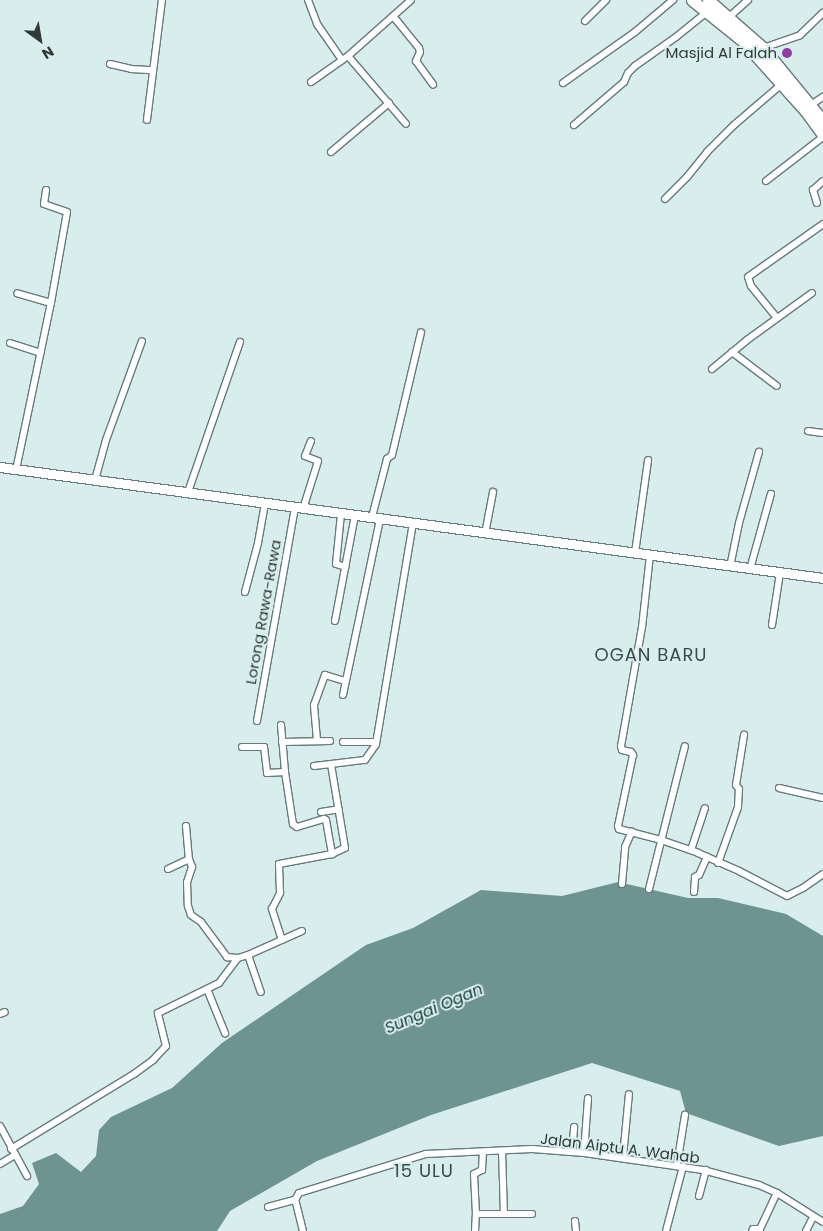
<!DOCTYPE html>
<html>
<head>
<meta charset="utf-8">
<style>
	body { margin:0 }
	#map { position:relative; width:823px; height:1231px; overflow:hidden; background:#d8eeec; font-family:Poppins,sans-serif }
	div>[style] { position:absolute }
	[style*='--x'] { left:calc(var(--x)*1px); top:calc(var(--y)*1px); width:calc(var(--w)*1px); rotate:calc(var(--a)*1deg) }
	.water>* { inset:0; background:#6d9491 }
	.roads { filter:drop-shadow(1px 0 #677b7a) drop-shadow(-1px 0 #677b7a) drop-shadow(0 1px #677b7a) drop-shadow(0 -1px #677b7a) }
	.minor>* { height:6px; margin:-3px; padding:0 3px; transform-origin:3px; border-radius:3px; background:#fff }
	.tertiary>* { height:9px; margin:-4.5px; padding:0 4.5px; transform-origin:4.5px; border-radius:4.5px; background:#fff }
	.trunk>* { height:11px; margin:-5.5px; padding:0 5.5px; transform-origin:5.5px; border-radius:5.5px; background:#fff }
	.dots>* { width:14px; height:14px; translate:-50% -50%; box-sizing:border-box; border:2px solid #d8eeec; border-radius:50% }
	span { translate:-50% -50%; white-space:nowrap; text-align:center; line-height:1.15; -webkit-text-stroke:4px #d8eeec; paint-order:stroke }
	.poi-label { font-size:15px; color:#313a39 }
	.right { translate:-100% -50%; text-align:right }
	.street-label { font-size:15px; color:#313a39 }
	.water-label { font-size:16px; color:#123937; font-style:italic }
	.quarter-label { font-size:18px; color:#384b4a; letter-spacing:1px }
	.north { position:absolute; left:15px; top:15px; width:50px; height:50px; -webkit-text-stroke:4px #d8eeec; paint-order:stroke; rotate:148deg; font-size:14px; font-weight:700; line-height:20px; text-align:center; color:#313a39 }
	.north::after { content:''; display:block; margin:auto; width:18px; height:22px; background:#313a39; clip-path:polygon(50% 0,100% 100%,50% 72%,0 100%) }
</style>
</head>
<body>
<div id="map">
	<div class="water">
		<div style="clip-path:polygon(618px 882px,688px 898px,718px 898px,786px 914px,823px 936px,823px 1136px,779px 1146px,686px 1113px,680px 1091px,592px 1063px,431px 1115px,317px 1161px,230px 1211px,217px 1231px,0 1231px,0 1214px,23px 1206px,39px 1184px,32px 1163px,56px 1153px,81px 1172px,96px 1156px,99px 1130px,111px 1117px,172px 1088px,222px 1043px,366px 945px,413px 928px,481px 890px,562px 896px)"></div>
	</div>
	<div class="roads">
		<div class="minor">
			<div style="--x:308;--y:0;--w:26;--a:69"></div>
			<div style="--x:317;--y:24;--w:44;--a:55.2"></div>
			<div style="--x:393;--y:16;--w:41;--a:50.9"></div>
			<div style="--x:419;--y:48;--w:4;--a:76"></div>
			<div style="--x:420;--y:52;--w:10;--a:114"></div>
			<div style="--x:416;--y:61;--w:29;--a:54"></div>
			<div style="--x:728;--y:18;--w:27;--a:-42"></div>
			<div style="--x:585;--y:21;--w:30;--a:-45"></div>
			<div style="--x:763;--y:48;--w:39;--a:-19"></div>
			<div style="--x:800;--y:35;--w:32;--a:-44"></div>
			<div style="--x:348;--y:56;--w:89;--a:49.5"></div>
			<div style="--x:110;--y:64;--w:22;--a:13"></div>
			<div style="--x:131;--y:69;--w:22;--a:3"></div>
			<div style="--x:311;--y:82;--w:45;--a:-35.1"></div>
			<div style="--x:348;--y:56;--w:84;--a:-41.6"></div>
			<div style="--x:563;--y:83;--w:88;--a:-35.3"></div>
			<div style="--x:635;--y:32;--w:50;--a:-40.1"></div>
			<div style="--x:809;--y:106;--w:17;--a:-33"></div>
			<div style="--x:147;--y:120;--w:121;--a:-82.9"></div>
			<div style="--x:574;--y:125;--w:66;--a:-40.7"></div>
			<div style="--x:624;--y:82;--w:10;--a:-66"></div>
			<div style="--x:628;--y:73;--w:10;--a:-45"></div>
			<div style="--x:635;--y:66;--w:50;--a:-35.3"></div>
			<div style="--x:676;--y:37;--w:40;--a:-39"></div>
			<div style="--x:331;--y:152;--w:76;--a:-40.2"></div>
			<div style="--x:766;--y:181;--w:72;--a:-37.7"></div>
			<div style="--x:46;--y:190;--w:14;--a:98"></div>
			<div style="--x:44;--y:204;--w:24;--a:19"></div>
			<div style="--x:67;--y:212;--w:92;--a:100"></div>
			<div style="--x:665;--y:199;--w:31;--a:-45"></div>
			<div style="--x:687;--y:177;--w:32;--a:-51"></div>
			<div style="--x:707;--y:152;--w:38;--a:-45"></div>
			<div style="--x:734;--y:125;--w:63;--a:-40.5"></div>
			<div style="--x:817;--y:203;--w:14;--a:-107"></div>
			<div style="--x:813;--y:190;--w:13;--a:-42"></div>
			<div style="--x:777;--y:318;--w:41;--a:-129.1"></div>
			<div style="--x:751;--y:286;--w:9;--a:-108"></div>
			<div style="--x:748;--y:277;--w:92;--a:-35.2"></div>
			<div style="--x:10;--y:343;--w:32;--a:18"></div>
			<div style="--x:732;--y:352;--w:56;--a:37.1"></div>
			<div style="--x:712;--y:369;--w:45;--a:-39.6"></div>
			<div style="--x:747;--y:340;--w:80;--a:-35.9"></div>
			<div style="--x:808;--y:431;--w:15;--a:8"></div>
			<div style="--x:16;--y:470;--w:171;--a:-78.2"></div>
			<div style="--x:51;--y:303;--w:35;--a:-164"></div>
			<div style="--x:95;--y:480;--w:41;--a:-74.6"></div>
			<div style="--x:106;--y:440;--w:105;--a:-70"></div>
			<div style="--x:188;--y:492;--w:159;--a:-70.9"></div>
			<div style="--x:303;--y:509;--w:50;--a:-72.6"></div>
			<div style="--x:318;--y:461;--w:14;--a:-159"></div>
			<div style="--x:305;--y:456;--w:16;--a:-68"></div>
			<div style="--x:341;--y:514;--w:50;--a:95.7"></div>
			<div style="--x:336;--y:564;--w:10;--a:17"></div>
			<div style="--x:372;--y:517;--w:60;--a:-75.5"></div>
			<div style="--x:387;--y:459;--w:6;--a:-39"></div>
			<div style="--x:392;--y:455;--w:126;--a:-76.7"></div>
			<div style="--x:485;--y:534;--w:43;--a:-79.2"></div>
			<div style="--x:635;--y:553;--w:94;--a:-82"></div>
			<div style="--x:650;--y:555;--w:72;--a:96.3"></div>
			<div style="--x:642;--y:627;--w:121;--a:100"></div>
			<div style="--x:621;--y:746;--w:4;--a:76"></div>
			<div style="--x:622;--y:750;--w:9;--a:13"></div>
			<div style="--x:631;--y:752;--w:4;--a:56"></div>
			<div style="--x:633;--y:755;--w:73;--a:101.9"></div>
			<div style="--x:618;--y:826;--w:3;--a:72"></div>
			<div style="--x:619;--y:829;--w:43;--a:14.7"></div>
			<div style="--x:661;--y:840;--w:39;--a:19"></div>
			<div style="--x:698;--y:853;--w:45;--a:23.7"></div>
			<div style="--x:739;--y:871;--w:54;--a:27.5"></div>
			<div style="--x:787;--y:896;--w:18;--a:-27"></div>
			<div style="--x:803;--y:888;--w:24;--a:-35"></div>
			<div style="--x:730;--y:567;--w:45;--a:-78.4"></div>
			<div style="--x:739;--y:523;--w:74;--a:-74.3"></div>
			<div style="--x:750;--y:569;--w:78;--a:-74.4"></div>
			<div style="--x:245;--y:592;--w:51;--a:-75.1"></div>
			<div style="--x:258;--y:543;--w:40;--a:-80"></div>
			<div style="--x:335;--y:621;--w:108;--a:-79.3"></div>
			<div style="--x:772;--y:625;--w:53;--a:-81.3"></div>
			<div style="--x:343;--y:695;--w:180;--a:-78.1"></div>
			<div style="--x:257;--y:721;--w:216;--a:-79.9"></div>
			<div style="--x:281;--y:725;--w:47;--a:85.1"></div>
			<div style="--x:285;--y:772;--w:53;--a:81.3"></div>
			<div style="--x:293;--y:824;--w:5;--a:37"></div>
			<div style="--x:297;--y:827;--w:28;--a:-17"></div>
			<div style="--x:324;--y:819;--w:2;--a:27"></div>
			<div style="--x:326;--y:820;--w:35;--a:80"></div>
			<div style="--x:317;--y:740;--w:35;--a:-95"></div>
			<div style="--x:314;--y:705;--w:32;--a:-70"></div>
			<div style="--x:325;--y:675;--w:21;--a:17"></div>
			<div style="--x:282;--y:742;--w:48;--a:-1.2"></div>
			<div style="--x:343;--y:742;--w:33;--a:0"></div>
			<div style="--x:242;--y:747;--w:22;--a:0"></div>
			<div style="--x:264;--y:747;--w:26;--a:83"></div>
			<div style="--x:267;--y:773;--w:18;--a:-3"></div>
			<div style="--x:314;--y:766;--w:17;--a:-7"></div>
			<div style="--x:779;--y:788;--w:45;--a:12.8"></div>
			<div style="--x:321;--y:812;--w:18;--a:-9"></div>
			<div style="--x:186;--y:826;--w:33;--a:85"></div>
			<div style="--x:189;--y:859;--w:9;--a:69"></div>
			<div style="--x:192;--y:867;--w:16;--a:108"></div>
			<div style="--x:187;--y:882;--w:24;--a:88"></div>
			<div style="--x:188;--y:906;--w:9;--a:72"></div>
			<div style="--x:191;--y:915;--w:12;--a:35"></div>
			<div style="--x:201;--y:922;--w:44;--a:53.4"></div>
			<div style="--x:227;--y:957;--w:11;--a:5"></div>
			<div style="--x:238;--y:958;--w:10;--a:-17"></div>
			<div style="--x:248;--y:955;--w:59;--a:-24"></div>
			<div style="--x:691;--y:850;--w:44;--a:-71.6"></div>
			<div style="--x:718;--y:863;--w:59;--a:-70.3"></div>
			<div style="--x:738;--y:807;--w:18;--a:-87"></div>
			<div style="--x:739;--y:789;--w:5;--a:-127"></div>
			<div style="--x:736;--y:785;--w:51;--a:-80.9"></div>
			<div style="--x:168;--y:869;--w:23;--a:-25"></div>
			<div style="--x:622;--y:884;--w:37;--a:-85"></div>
			<div style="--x:625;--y:847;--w:17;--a:-66"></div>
			<div style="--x:649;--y:889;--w:147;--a:-75.9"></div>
			<div style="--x:694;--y:892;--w:15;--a:-86"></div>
			<div style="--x:695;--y:877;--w:4;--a:-27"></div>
			<div style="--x:699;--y:875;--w:20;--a:-66"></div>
			<div style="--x:282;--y:940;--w:33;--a:-108"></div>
			<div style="--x:272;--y:909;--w:18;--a:-63"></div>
			<div style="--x:280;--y:893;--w:29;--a:-92"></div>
			<div style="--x:279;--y:864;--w:54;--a:-10.7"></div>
			<div style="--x:332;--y:854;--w:14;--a:-25"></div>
			<div style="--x:345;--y:848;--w:85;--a:-99.5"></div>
			<div style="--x:331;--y:764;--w:34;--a:-7"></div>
			<div style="--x:365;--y:760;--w:19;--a:-55"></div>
			<div style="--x:376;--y:744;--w:224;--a:-80.5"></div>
			<div style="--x:248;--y:955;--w:39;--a:71"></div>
			<div style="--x:207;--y:989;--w:48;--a:67.8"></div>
			<div style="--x:0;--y:1014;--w:5;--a:-22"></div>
			<div style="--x:0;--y:1126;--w:57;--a:61.6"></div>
			<div style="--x:11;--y:1149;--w:144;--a:-31.4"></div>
			<div style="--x:134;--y:1074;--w:24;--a:-36"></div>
			<div style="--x:153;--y:1060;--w:19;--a:-47"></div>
			<div style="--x:166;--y:1046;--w:34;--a:-104"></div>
			<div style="--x:158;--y:1013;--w:68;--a:-26.2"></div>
			<div style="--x:219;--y:983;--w:31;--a:-53"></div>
			<div style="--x:502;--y:1151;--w:62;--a:88.2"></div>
			<div style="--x:572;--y:1152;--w:25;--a:-85"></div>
			<div style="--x:584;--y:1153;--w:55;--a:-85.8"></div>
			<div style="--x:623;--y:1157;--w:63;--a:-84.6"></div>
			<div style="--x:0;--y:1164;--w:17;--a:-31"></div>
			<div style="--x:677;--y:1165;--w:51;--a:-80.9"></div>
			<div style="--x:699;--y:1196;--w:27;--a:-75"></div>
			<div style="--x:268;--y:1207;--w:28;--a:-15"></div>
			<div style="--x:476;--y:1214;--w:40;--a:-92.9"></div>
			<div style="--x:474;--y:1174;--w:9;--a:-27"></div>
			<div style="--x:482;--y:1170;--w:18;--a:-87"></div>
			<div style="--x:575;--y:1221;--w:10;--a:84"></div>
			<div style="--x:303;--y:1231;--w:32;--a:-104"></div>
			<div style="--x:295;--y:1200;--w:8;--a:-60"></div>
			<div style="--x:299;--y:1193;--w:133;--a:-17.1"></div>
			<div style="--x:426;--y:1154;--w:106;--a:-2.7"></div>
			<div style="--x:532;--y:1149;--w:52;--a:4.4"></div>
			<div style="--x:584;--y:1153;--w:120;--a:8.1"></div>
			<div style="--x:703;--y:1170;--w:58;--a:15"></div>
			<div style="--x:759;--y:1185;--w:20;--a:24"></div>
			<div style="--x:777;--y:1193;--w:54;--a:32.2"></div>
			<div style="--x:475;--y:1231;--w:17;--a:-87"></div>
			<div style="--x:476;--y:1214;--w:56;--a:0"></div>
			<div style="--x:666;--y:1231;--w:67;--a:-75.3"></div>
			<div style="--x:752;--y:1231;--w:2;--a:-63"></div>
			<div style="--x:753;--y:1229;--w:7;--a:0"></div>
			<div style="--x:760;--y:1229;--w:40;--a:-65"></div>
			<div style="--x:806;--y:1231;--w:16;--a:-63"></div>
		</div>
		<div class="tertiary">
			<div style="--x:0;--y:467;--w:830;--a:7.68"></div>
		</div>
		<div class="trunk">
			<div style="--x:692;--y:0;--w:65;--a:38.8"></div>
			<div style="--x:743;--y:41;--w:93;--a:48.1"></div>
			<div style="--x:805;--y:110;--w:31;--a:54"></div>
			<div style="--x:708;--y:0;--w:73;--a:41.1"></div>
			<div style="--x:763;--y:48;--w:94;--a:50.6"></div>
		</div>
	</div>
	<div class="dots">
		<div style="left:787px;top:53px;background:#913ba8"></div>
	</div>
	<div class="poi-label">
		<span class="right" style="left:777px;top:53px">Masjid Al Falah</span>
	</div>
	<div class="street-label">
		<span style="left:263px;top:612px;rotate:-80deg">Lorong Rawa-Rawa</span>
		<span style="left:620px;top:1148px;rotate:7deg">Jalan Aiptu A. Wahab</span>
	</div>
	<div class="water-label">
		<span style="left:434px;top:1009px;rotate:-23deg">Sungai Ogan</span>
	</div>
	<div class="quarter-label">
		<span style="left:651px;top:655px">OGAN BARU</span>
		<span style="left:424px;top:1171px">15 ULU</span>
	</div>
	<div class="north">N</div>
</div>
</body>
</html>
